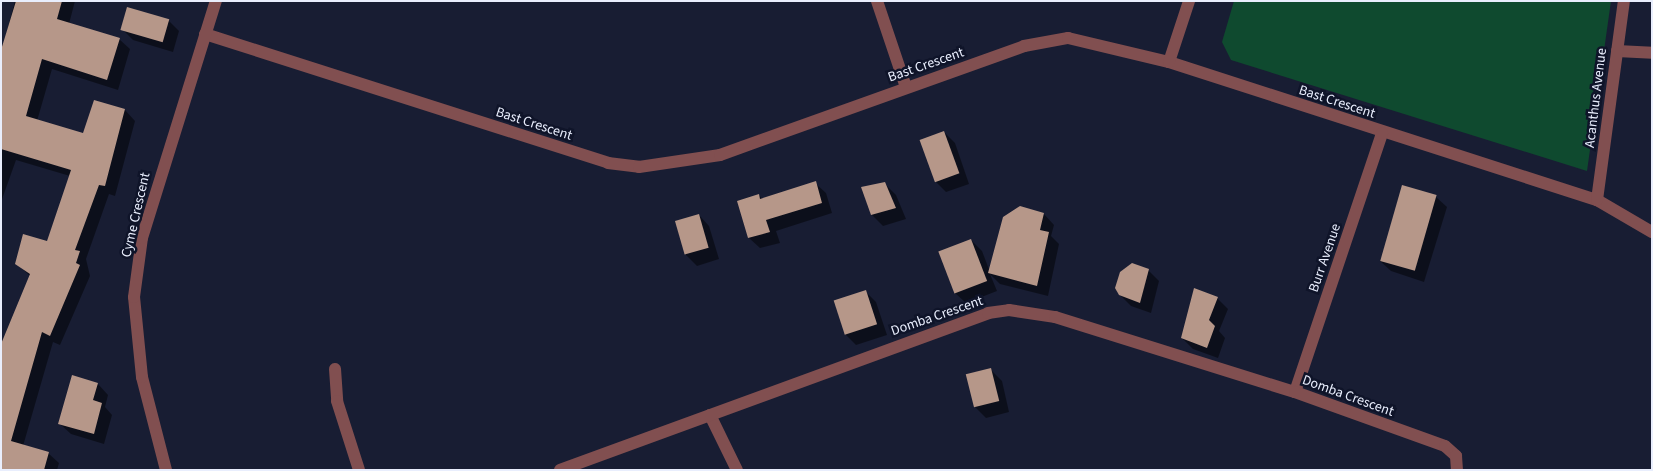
<!DOCTYPE html>
<html>
<head>
<meta charset="utf-8">
<style>
	body { margin:0 }
	#map { position:relative; width:1653px; height:471px; overflow:hidden; background:#181d33; font-family:"Source Sans 3",sans-serif }
	div>[style] { position:absolute }
	[style*='--x'] { left:calc(var(--x)*1px); top:calc(var(--y)*1px); width:calc(var(--w)*1px); rotate:calc(var(--a)*1deg) }
	.green>* { inset:0; background:#0f4a2f }
	.shadow>* { inset:0; background:#0007 }
	.building>* { inset:0; background:#b69789; transform-origin:0 0 }
	.minor>* { height:12px; margin:-6px; padding:0 6px; transform-origin:6px; border-radius:6px; background:#814f50 }
	span { translate:-50% -50%; white-space:nowrap; text-align:center; line-height:1.15; -webkit-text-stroke:5px #0f1429; paint-order:stroke }
	.street-label { font-size:14px; color:#e9eefd }
	.frame { position:absolute; inset:0; border:2px solid #e9eefd; pointer-events:none }
</style>
</head>
<body>
<div id="map">
	<div class="green">
		<div style="clip-path:polygon(1234px 1px,1611px 1px,1587px 171px,1231px 60px,1222px 42px)"></div>
	</div>
	<div class="shadow">
		<div style="clip-path:polygon(15px 1px,75px 1px,69px 24px,119px 39px,130px 49px,118px 90px,52px 69px,37px 121px,84px 135px,95px 101px,125px 110px,135px 121px,115px 196px,109px 194px,86px 259px,90px 276px,60px 345px,53px 342px,23px 446px,48px 453px,59px 463px,57px 470px,1px 470px,30px 276px,16px 263px,47px 243px,70px 176px,16px 160px,1px 202px,1px 54px)"></div>
		<div style="clip-path:polygon(168px 20px,179px 31px,173px 52px,133px 40px,122px 29px)"></div>
		<div style="clip-path:polygon(944px 132px,955px 143px,969px 184px,946px 192px,935px 181px)"></div>
		<div style="clip-path:polygon(815px 183px,826px 193px,832px 213px,776px 231px,780px 243px,760px 248px,749px 238px,759px 195px,763px 200px)"></div>
		<div style="clip-path:polygon(885px 184px,896px 195px,906px 219px,883px 226px,872px 215px,863px 188px)"></div>
		<div style="clip-path:polygon(1436px 197px,1447px 207px,1424px 282px,1391px 271px,1380px 261px)"></div>
		<div style="clip-path:polygon(1044px 214px,1054px 225px,1051px 236px,1059px 244px,1048px 296px,1000px 284px,990px 274px,997px 291px,966px 303px,955px 293px,940px 252px,971px 240px,982px 251px,990px 272px)"></div>
		<div style="clip-path:polygon(699px 215px,709px 226px,719px 259px,697px 266px,686px 255px,677px 221px)"></div>
		<div style="clip-path:polygon(1148px 270px,1159px 281px,1151px 313px,1131px 306px,1120px 295px)"></div>
		<div style="clip-path:polygon(865px 291px,876px 302px,887px 335px,856px 345px,845px 334px)"></div>
		<div style="clip-path:polygon(1217px 298px,1228px 309px,1219px 331px,1225px 338px,1218px 358px,1193px 349px,1182px 338px)"></div>
		<div style="clip-path:polygon(991px 370px,1002px 381px,1009px 412px,986px 418px,975px 407px)"></div>
		<div style="clip-path:polygon(98px 384px,108px 395px,105px 407px,112px 415px,104px 444px,71px 434px,60px 424px)"></div>
	</div>
	<div class="building">
		<div style="clip-path:polygon(16px 1px,62px 1px,57px 19px,120px 38px,107px 80px,42px 59px,26px 116px,83px 133px,94px 100px,125px 109px,105px 186px,99px 185px,75px 250px,80px 251px,76px 263px,80px 265px,50px 336px,42px 332px,11px 441px,49px 452px,44px 470px,1px 470px,1px 344px,30px 274px,15px 264px,23px 234px,47px 241px,71px 170px,1px 149px,1px 50px)"></div>
		<div style="left:127px;top:7px;width:44px;height:24px;rotate:16deg"></div>
		<div style="left:944px;top:131px;width:45px;height:26px;rotate:70deg"></div>
		<div style="clip-path:polygon(816px 181px,822px 203px,766px 220px,770px 232px,748px 238px,737px 201px,759px 194px,760px 199px)"></div>
		<div style="clip-path:polygon(885px 182px,896px 208px,871px 215px,861px 187px)"></div>
		<div style="left:1402px;top:185px;width:36px;height:79px;rotate:16deg"></div>
		<div style="clip-path:polygon(1020px 206px,1044px 213px,1040px 230px,1049px 232px,1037px 286px,988px 273px,1003px 217px)"></div>
		<div style="left:699px;top:214px;width:35px;height:25px;rotate:74deg"></div>
		<div style="left:971px;top:239px;width:45px;height:35px;rotate:69deg"></div>
		<div style="clip-path:polygon(1132px 263px,1149px 269px,1140px 303px,1119px 295px,1115px 288px,1120px 272px)"></div>
		<div style="clip-path:polygon(1194px 288px,1218px 297px,1209px 320px,1215px 326px,1207px 348px,1181px 338px)"></div>
		<div style="left:866px;top:290px;width:36px;height:34px;rotate:72deg"></div>
		<div style="left:991px;top:368px;width:34px;height:26px;rotate:76deg"></div>
		<div style="clip-path:polygon(72px 375px,98px 383px,93px 400px,102px 403px,94px 434px,58px 424px)"></div>
	</div>
	<div class="minor">
		<div style="--x:877;--y:1;--w:91;--a:71.4"></div>
		<div style="--x:205;--y:34;--w:423;--a:17.7"></div>
		<div style="--x:608;--y:163;--w:31;--a:7"></div>
		<div style="--x:639;--y:167;--w:82;--a:-8.4"></div>
		<div style="--x:720;--y:155;--w:323;--a:-19.7"></div>
		<div style="--x:1024;--y:46;--w:45;--a:-10.3"></div>
		<div style="--x:1068;--y:38;--w:104;--a:13.4"></div>
		<div style="--x:1169;--y:62;--w:450;--a:17.9"></div>
		<div style="--x:1597;--y:200;--w:64;--a:30.2"></div>
		<div style="--x:1617;--y:51;--w:35;--a:3"></div>
		<div style="--x:1169;--y:62;--w:64;--a:-71.8"></div>
		<div style="--x:1597;--y:200;--w:201;--a:-82.3"></div>
		<div style="--x:335;--y:369;--w:32;--a:86"></div>
		<div style="--x:337;--y:401;--w:72;--a:72.3"></div>
		<div style="--x:1295;--y:392;--w:273;--a:-71.4"></div>
		<div style="--x:710;--y:415;--w:61;--a:63.9"></div>
		<div style="--x:166;--y:470;--w:96;--a:-104.5"></div>
		<div style="--x:142;--y:377;--w:80;--a:-95.7"></div>
		<div style="--x:134;--y:297;--w:60;--a:-82.3"></div>
		<div style="--x:142;--y:238;--w:248;--a:-72.7"></div>
		<div style="--x:560;--y:470;--w:456;--a:-20.1"></div>
		<div style="--x:988;--y:313;--w:21;--a:-8"></div>
		<div style="--x:1009;--y:310;--w:47;--a:8.7"></div>
		<div style="--x:1055;--y:317;--w:251;--a:17.4"></div>
		<div style="--x:1295;--y:392;--w:159;--a:19.8"></div>
		<div style="--x:1445;--y:446;--w:15;--a:42"></div>
		<div style="--x:1456;--y:456;--w:14;--a:86"></div>
	</div>
	<div class="street-label">
		<span style="left:926px;top:65px;rotate:-19deg">Bast Crescent</span>
		<span style="left:1596px;top:98px;rotate:-83deg">Acanthus Avenue</span>
		<span style="left:1337px;top:102px;rotate:18deg">Bast Crescent</span>
		<span style="left:534px;top:124px;rotate:18deg">Bast Crescent</span>
		<span style="left:136px;top:215px;rotate:-77deg">Cyme Crescent</span>
		<span style="left:1325px;top:258px;rotate:-71deg">Burr Avenue</span>
		<span style="left:937px;top:316px;rotate:-19deg">Domba Crescent</span>
		<span style="left:1348px;top:396px;rotate:20deg">Domba Crescent</span>
	</div>
	<div class="frame"></div>
</div>
</body>
</html>
